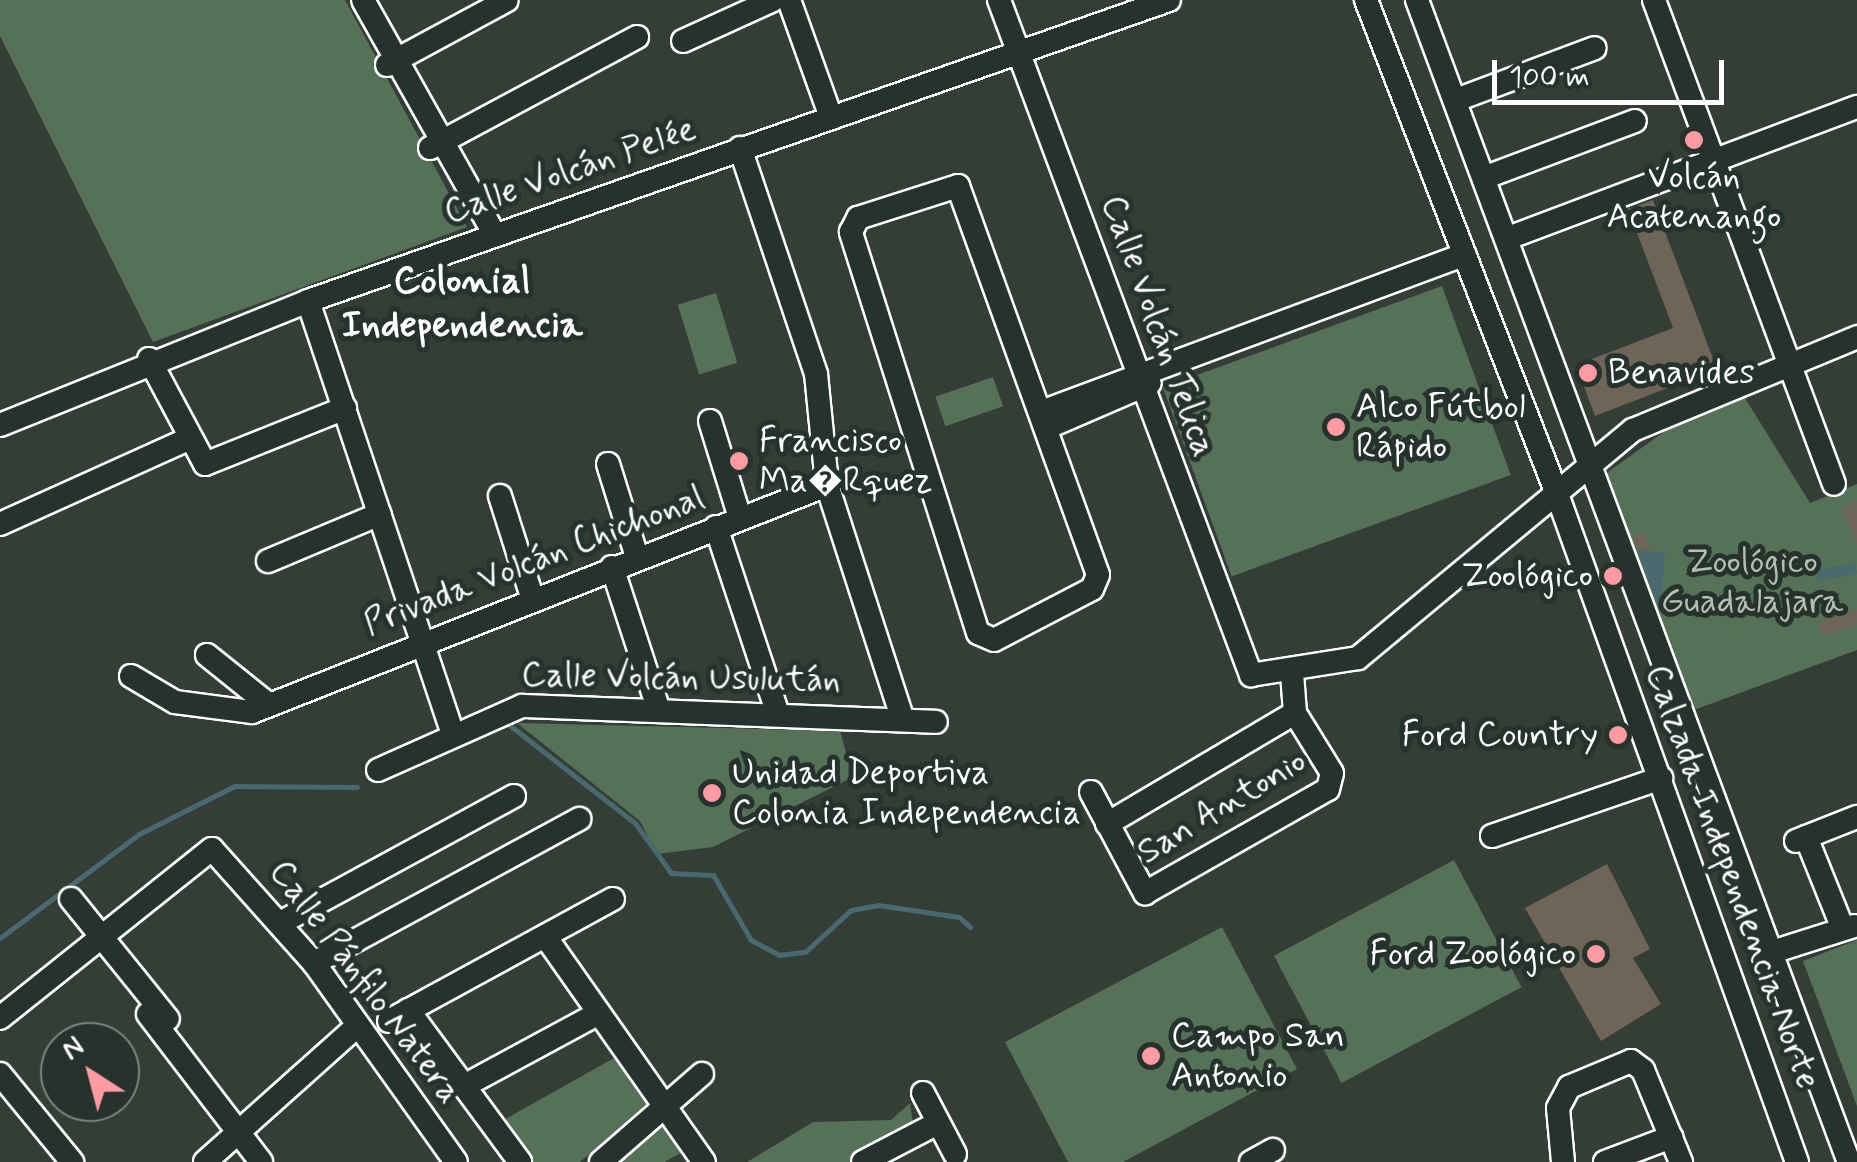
<!DOCTYPE html>
<html>
<head>
<meta charset="utf-8">
<style>
	body { margin:0 }
	#map { position:relative; width:1857px; height:1162px; overflow:hidden; background:#343d36; font-family:Mynerve,sans-serif }
	div>[style] { position:absolute }
	[style*='--x'] { left:calc(var(--x)*1px); top:calc(var(--y)*1px); width:calc(var(--w)*1px); rotate:calc(var(--a)*1deg) }
	.green>* { inset:0; background:#557158; transform-origin:0 0 }
	.water>* { inset:0; background:#496970; transform-origin:0 0 }
	.stream>* { height:5px; margin:-2.5px; padding:0 2.5px; transform-origin:2.5px; border-radius:2.5px; background:#496970 }
	.building>* { inset:0; background:#6e6458 }
	.roads { filter:drop-shadow(2px 0 #fff) drop-shadow(-2px 0 #fff) drop-shadow(0 2px #fff) drop-shadow(0 -2px #fff) }
	.minor>* { height:22px; margin:-11px; padding:0 11px; transform-origin:11px; border-radius:11px; background:#26332d }
	.dots>* { width:28px; height:28px; translate:-50% -50%; box-sizing:border-box; border:5px solid #26332d; border-radius:50% }
	span { translate:-50% -50%; white-space:nowrap; text-align:center; line-height:1.15; -webkit-text-stroke:10px #26332d; paint-order:stroke }
	.street-label { font-size:35px; color:#fff }
	.poi-label { font-size:35px; color:#fff }
	.left { translate:0 -50%; text-align:left }
	.right { translate:-100% -50%; text-align:right }
	.park-label { font-size:35px; color:#b2bfb4 }
	.neighbourhood-label { font-size:38px; color:#fff; font-weight:700 }
	.north { position:absolute; left:40px; top:1022px; width:100px; height:100px; box-sizing:border-box; background:#26332d; border:2px solid #7d8581; border-radius:50%; rotate:324deg; font-size:28px; font-weight:700; line-height:40px; text-align:center; color:#fff }
	.north::after { content:''; display:block; margin:auto; width:35px; height:45px; background:#ff9aa2; clip-path:polygon(50% 0,100% 100%,50% 72%,0 100%) }
	.scale { position:absolute; left:1492px; top:60px; width:232px; height:45px; box-sizing:border-box; border:5px solid #fff; border-top:0; padding-left:12px; font-size:30px; line-height:35px; white-space:nowrap; color:#fff; -webkit-text-stroke:8px #26332d; paint-order:stroke }
</style>
</head>
<body>
<div id="map">
	<div class="green">
		<div style="clip-path:polygon(0 0,345px 0,467px 227px,153px 342px,0 36px)"></div>
		<div style="left:1442px;top:286px;width:201px;height:297px;rotate:70deg"></div>
		<div style="left:716px;top:293px;width:73px;height:40px;rotate:73deg"></div>
		<div style="left:993px;top:377px;width:31px;height:61px;rotate:71deg"></div>
		<div style="clip-path:polygon(1745px 398px,1810px 503px,1857px 484px,1857px 650px,1694px 710px,1605px 474px,1668px 429px)"></div>
		<div style="clip-path:polygon(517px 723px,840px 731px,853px 777px,713px 847px,657px 854px,640px 821px)"></div>
		<div style="left:1454px;top:860px;width:144px;height:204px;rotate:62deg"></div>
		<div style="clip-path:polygon(1222px 927px,1297px 1069px,1123px 1162px,1068px 1162px,1005px 1042px)"></div>
		<div style="clip-path:polygon(1857px 940px,1857px 1106px,1803px 961px)"></div>
		<div style="clip-path:polygon(614px 1058px,646px 1104px,580px 1162px,527px 1162px,498px 1123px)"></div>
		<div style="clip-path:polygon(910px 1103px,914px 1130px,851px 1162px,747px 1162px,813px 1122px,891px 1120px)"></div>
		<div style="clip-path:polygon(664px 1122px,685px 1151px,664px 1162px,620px 1162px)"></div>
	</div>
	<div class="water">
		<div style="clip-path:polygon(1638px 550px,1665px 553px,1660px 610px)"></div>
		<div style="left:1855px;top:563px;width:11px;height:40px;rotate:80deg"></div>
	</div>
	<div class="stream">
		<div style="--x:503;--y:720;--w:167;--a:38"></div>
		<div style="--x:635;--y:823;--w:62;--a:54.2"></div>
		<div style="--x:671;--y:873;--w:42;--a:2.7"></div>
		<div style="--x:713;--y:875;--w:75;--a:59.7"></div>
		<div style="--x:751;--y:940;--w:32;--a:28"></div>
		<div style="--x:779;--y:955;--w:26;--a:-7"></div>
		<div style="--x:805;--y:952;--w:62;--a:-42.4"></div>
		<div style="--x:851;--y:910;--w:27;--a:-10"></div>
		<div style="--x:878;--y:905;--w:82;--a:8.4"></div>
		<div style="--x:959;--y:917;--w:15;--a:42"></div>
		<div style="--x:0;--y:938;--w:174;--a:-36.8"></div>
		<div style="--x:139;--y:834;--w:107;--a:-26.6"></div>
		<div style="--x:235;--y:786;--w:122;--a:0.5"></div>
	</div>
	<div class="building">
		<div style="clip-path:polygon(1653px 200px,1717px 369px,1595px 416px,1576px 365px,1673px 328px,1628px 209px)"></div>
		<div style="clip-path:polygon(1857px 501px,1857px 544px,1856px 544px,1842px 507px)"></div>
		<div style="clip-path:polygon(1644px 532px,1651px 552px,1638px 550px,1633px 537px)"></div>
		<div style="clip-path:polygon(1857px 609px,1857px 624px,1823px 636px,1818px 623px)"></div>
		<div style="clip-path:polygon(1607px 864px,1650px 949px,1633px 958px,1661px 1004px,1601px 1041px,1525px 908px)"></div>
	</div>
	<div class="roads">
		<div class="minor">
			<div style="--x:363;--y:0;--w:270;--a:60.7"></div>
			<div style="--x:789;--y:0;--w:124;--a:70.3"></div>
			<div style="--x:999;--y:0;--w:721;--a:69.53"></div>
			<div style="--x:1251;--y:675;--w:108;--a:-9"></div>
			<div style="--x:1358;--y:658;--w:357;--a:-39.7"></div>
			<div style="--x:1633;--y:430;--w:243;--a:-22.5"></div>
			<div style="--x:1366;--y:0;--w:530;--a:68.86"></div>
			<div style="--x:1557;--y:494;--w:710;--a:70.24"></div>
			<div style="--x:1417;--y:0;--w:1240;--a:69.61"></div>
			<div style="--x:1654;--y:0;--w:516;--a:69.6"></div>
			<div style="--x:683;--y:41;--w:99;--a:-24.5"></div>
			<div style="--x:387;--y:65;--w:136;--a:-28.4"></div>
			<div style="--x:1456;--y:100;--w:148;--a:-20.5"></div>
			<div style="--x:430;--y:148;--w:235;--a:-28.2"></div>
			<div style="--x:740;--y:148;--w:238;--a:71.4"></div>
			<div style="--x:816;--y:374;--w:112;--a:84.3"></div>
			<div style="--x:827;--y:485;--w:244;--a:72.1"></div>
			<div style="--x:1486;--y:177;--w:159;--a:-20.6"></div>
			<div style="--x:958;--y:186;--w:413;--a:70.2"></div>
			<div style="--x:1098;--y:575;--w:15;--a:113"></div>
			<div style="--x:1092;--y:589;--w:110;--a:152.5"></div>
			<div style="--x:994;--y:640;--w:17;--a:-156"></div>
			<div style="--x:978;--y:633;--w:421;--a:-107.6"></div>
			<div style="--x:851;--y:232;--w:16;--a:-63"></div>
			<div style="--x:858;--y:218;--w:105;--a:-17.7"></div>
			<div style="--x:1508;--y:238;--w:373;--a:-20.6"></div>
			<div style="--x:308;--y:301;--w:458;--a:71.5"></div>
			<div style="--x:149;--y:359;--w:119;--a:61.9"></div>
			<div style="--x:205;--y:464;--w:151;--a:-21.8"></div>
			<div style="--x:1041;--y:412;--w:452;--a:-20.4"></div>
			<div style="--x:710;--y:421;--w:102;--a:72.8"></div>
			<div style="--x:0;--y:425;--w:332;--a:-21.9"></div>
			<div style="--x:308;--y:301;--w:912;--a:-19.27"></div>
			<div style="--x:1046;--y:428;--w:113;--a:-23.4"></div>
			<div style="--x:608;--y:464;--w:97;--a:72.7"></div>
			<div style="--x:500;--y:496;--w:106;--a:72.4"></div>
			<div style="--x:0;--y:524;--w:206;--a:-24.3"></div>
			<div style="--x:716;--y:527;--w:197;--a:71.7"></div>
			<div style="--x:268;--y:561;--w:121;--a:-22.8"></div>
			<div style="--x:612;--y:567;--w:151;--a:71.9"></div>
			<div style="--x:207;--y:655;--w:78;--a:38.8"></div>
			<div style="--x:131;--y:676;--w:51;--a:30.6"></div>
			<div style="--x:175;--y:702;--w:78;--a:7.4"></div>
			<div style="--x:252;--y:712;--w:618;--a:-21.54"></div>
			<div style="--x:378;--y:770;--w:158;--a:-24"></div>
			<div style="--x:522;--y:706;--w:414;--a:2.2"></div>
			<div style="--x:1091;--y:792;--w:115;--a:61.9"></div>
			<div style="--x:1145;--y:893;--w:210;--a:-29.6"></div>
			<div style="--x:1328;--y:789;--w:16;--a:-76"></div>
			<div style="--x:1332;--y:773;--w:70;--a:-121.7"></div>
			<div style="--x:1295;--y:713;--w:40;--a:-94.3"></div>
			<div style="--x:1107;--y:824;--w:218;--a:-30.6"></div>
			<div style="--x:1492;--y:836;--w:179;--a:-18.9"></div>
			<div style="--x:1806;--y:837;--w:99;--a:68.1"></div>
			<div style="--x:1796;--y:841;--w:66;--a:-21.5"></div>
			<div style="--x:71;--y:899;--w:154;--a:51.1"></div>
			<div style="--x:282;--y:922;--w:264;--a:-28.5"></div>
			<div style="--x:545;--y:936;--w:276;--a:54.9"></div>
			<div style="--x:1772;--y:952;--w:86;--a:-17.6"></div>
			<div style="--x:314;--y:963;--w:302;--a:-28.5"></div>
			<div style="--x:408;--y:1010;--w:189;--a:53.6"></div>
			<div style="--x:148;--y:1014;--w:186;--a:52.6"></div>
			<div style="--x:0;--y:1018;--w:271;--a:-38.6"></div>
			<div style="--x:212;--y:849;--w:153;--a:48.2"></div>
			<div style="--x:314;--y:963;--w:244;--a:54.5"></div>
			<div style="--x:389;--y:1021;--w:255;--a:-28.6"></div>
			<div style="--x:0;--y:1074;--w:114;--a:50.7"></div>
			<div style="--x:464;--y:1086;--w:153;--a:-28.4"></div>
			<div style="--x:923;--y:1093;--w:69;--a:62.3"></div>
			<div style="--x:205;--y:1162;--w:205;--a:-41.8"></div>
			<div style="--x:601;--y:1162;--w:134;--a:-41.1"></div>
			<div style="--x:863;--y:1162;--w:80;--a:-27.5"></div>
			<div style="--x:1251;--y:1162;--w:25;--a:-29"></div>
			<div style="--x:1563;--y:1162;--w:54;--a:-95.3"></div>
			<div style="--x:1558;--y:1108;--w:24;--a:-62"></div>
			<div style="--x:1569;--y:1087;--w:67;--a:-22.8"></div>
			<div style="--x:1631;--y:1061;--w:15;--a:37"></div>
			<div style="--x:1643;--y:1070;--w:100;--a:67.6"></div>
			<div style="--x:1605;--y:1162;--w:71;--a:-20.7"></div>
		</div>
	</div>
	<div class="dots">
		<div style="left:1694px;top:140px;background:#ff9aa2"></div>
		<div style="left:1588px;top:373px;background:#ff9aa2"></div>
		<div style="left:1336px;top:427px;background:#ff9aa2"></div>
		<div style="left:739px;top:461px;background:#ff9aa2"></div>
		<div style="left:1613px;top:576px;background:#ff9aa2"></div>
		<div style="left:1618px;top:735px;background:#ff9aa2"></div>
		<div style="left:712px;top:793px;background:#ff9aa2"></div>
		<div style="left:1596px;top:954px;background:#ff9aa2"></div>
		<div style="left:1151px;top:1056px;background:#ff9aa2"></div>
	</div>
	<div class="street-label">
		<span style="left:570px;top:171px;rotate:-19deg">Calle Volcán Pelée</span>
		<span style="left:1158px;top:326px;rotate:70deg">Calle Volcán Telica</span>
		<span style="left:534px;top:561px;rotate:-21deg">Privada Volcán Chichonal</span>
		<span style="left:681px;top:678px;rotate:1deg">Calle Volcán Usulután</span>
		<span style="left:1222px;top:807px;rotate:-31deg">San Antonio</span>
		<span style="left:1732px;top:877px;rotate:70deg">Calzada Independencia Norte</span>
		<span style="left:365px;top:982px;rotate:53deg">Calle Pánfilo Natera</span>
	</div>
	<div class="poi-label">
		<span style="left:1694px;top:197px">Volcán<br>Acatenango</span>
		<span class="left" style="left:1608px;top:373px">Benavides</span>
		<span class="left" style="left:1356px;top:427px">Alco Fútbol<br>Rápido</span>
		<span class="left" style="left:759px;top:461px">Francisco<br>Ma�Rquez</span>
		<span class="right" style="left:1593px;top:576px">Zoológico</span>
		<span class="right" style="left:1598px;top:735px">Ford Country</span>
		<span class="left" style="left:732px;top:793px">Unidad Deportiva<br>Colonia Independencia</span>
		<span class="right" style="left:1576px;top:954px">Ford Zoológico</span>
		<span class="left" style="left:1171px;top:1056px">Campo San<br>Antonio</span>
	</div>
	<div class="park-label">
		<span style="left:1752px;top:582px">Zoológico<br>Guadalajara</span>
	</div>
	<div class="neighbourhood-label">
		<span style="left:462px;top:304px">Colonial<br>Independencia</span>
	</div>
	<div class="north">N</div>
	<div class="scale">100 m</div>
</div>
</body>
</html>
